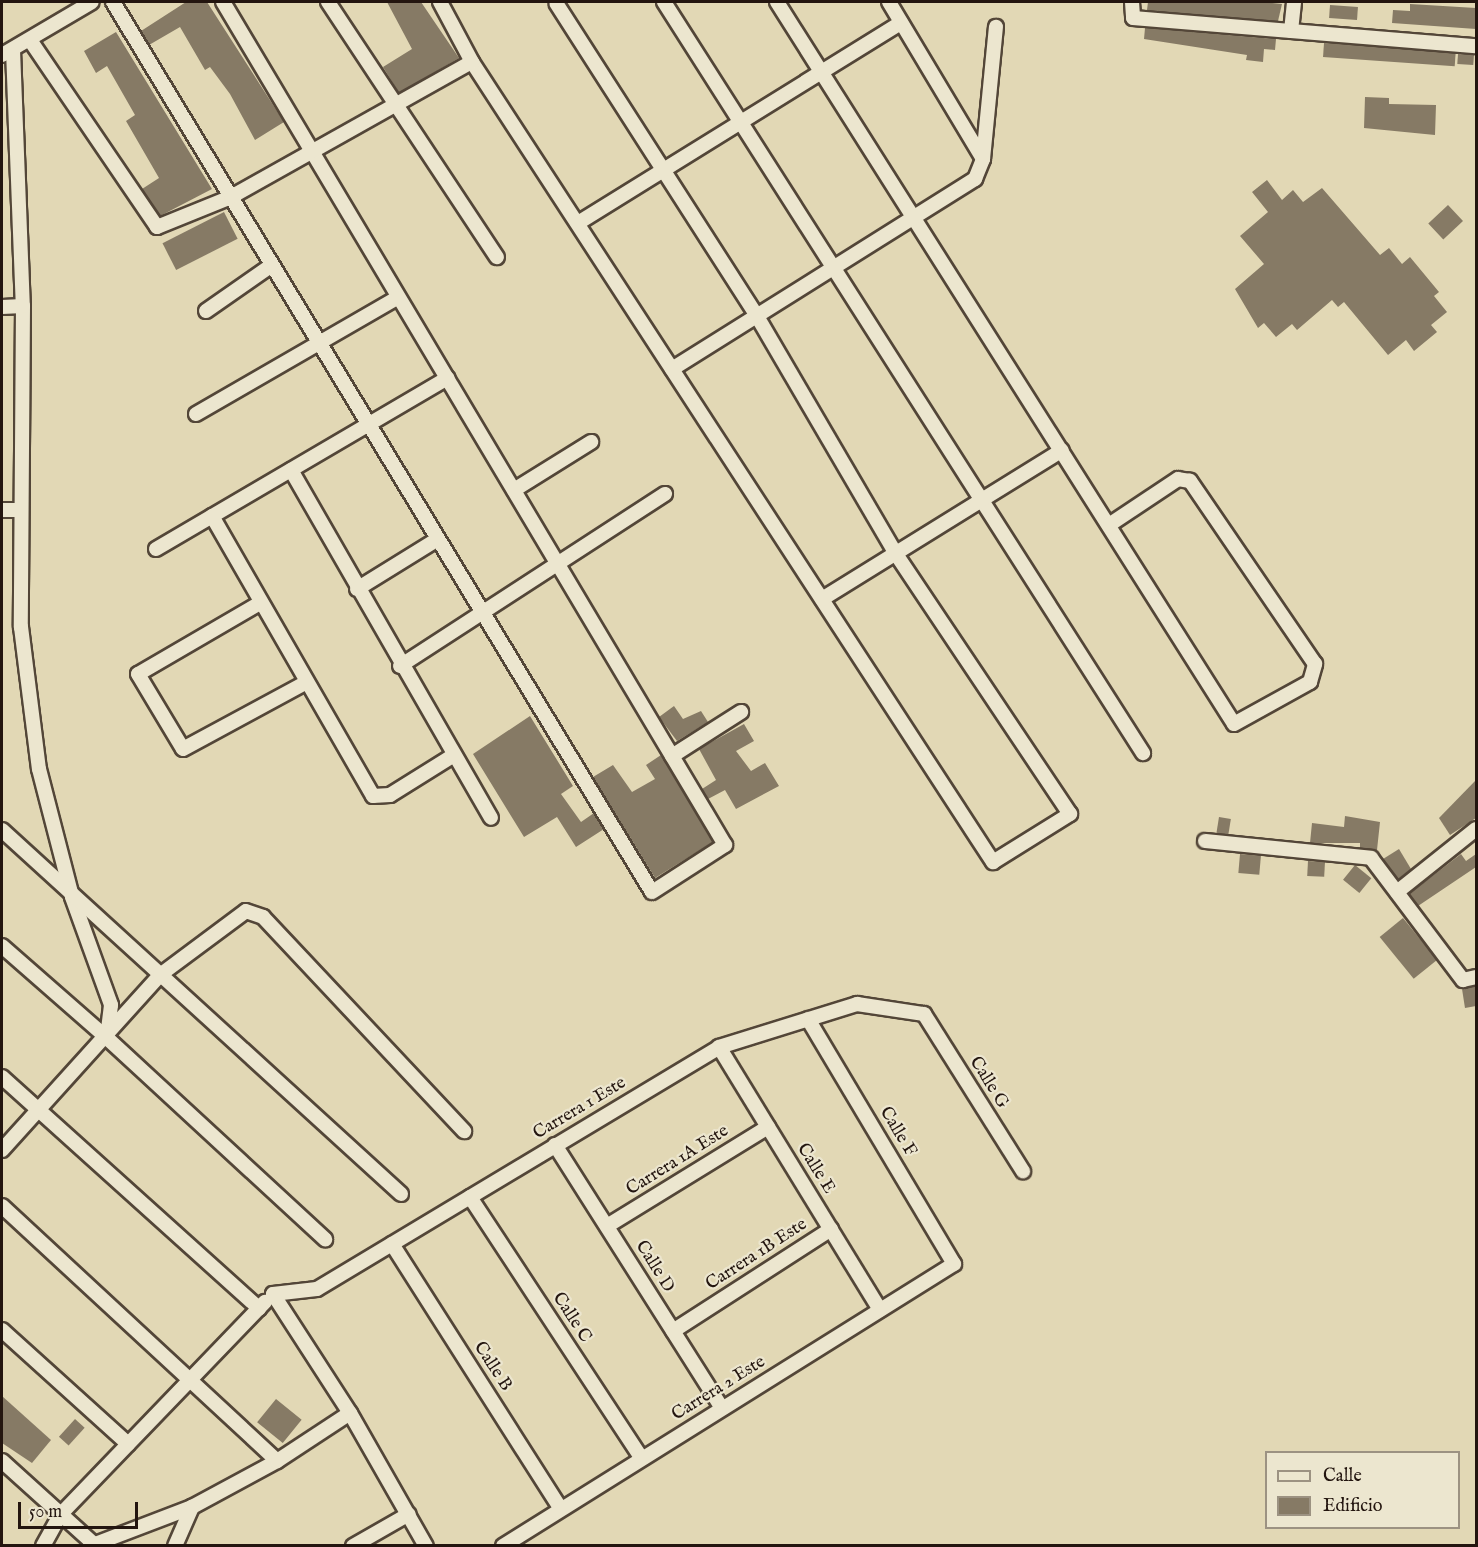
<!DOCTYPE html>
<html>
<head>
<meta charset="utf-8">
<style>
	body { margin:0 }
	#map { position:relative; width:1478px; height:1547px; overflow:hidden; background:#e2d8b5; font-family:"IM FELL English",serif }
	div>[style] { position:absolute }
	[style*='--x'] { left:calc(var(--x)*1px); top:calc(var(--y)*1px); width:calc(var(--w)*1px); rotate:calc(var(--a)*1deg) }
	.building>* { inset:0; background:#867a65; transform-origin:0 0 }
	.roads { filter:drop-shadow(2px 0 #534638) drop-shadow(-2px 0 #534638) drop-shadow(0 2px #534638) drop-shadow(0 -2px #534638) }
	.street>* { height:14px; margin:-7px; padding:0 7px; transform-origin:7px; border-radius:7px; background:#ece6cf }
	span { translate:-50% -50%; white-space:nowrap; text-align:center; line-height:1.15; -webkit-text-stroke:4.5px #ece6cf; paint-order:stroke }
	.street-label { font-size:18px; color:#23150f }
	.frame { position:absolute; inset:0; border:3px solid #23150f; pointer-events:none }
	.legend { position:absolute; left:1265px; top:1451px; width:195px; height:78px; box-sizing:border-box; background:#ece6cf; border:2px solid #9c9282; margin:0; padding:8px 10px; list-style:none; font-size:18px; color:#23150f }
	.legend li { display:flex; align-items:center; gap:12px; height:30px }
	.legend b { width:30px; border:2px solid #9c9282 }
	.scale { position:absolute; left:18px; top:1502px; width:120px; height:27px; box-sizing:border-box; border:3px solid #23150f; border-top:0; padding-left:8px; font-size:18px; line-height:21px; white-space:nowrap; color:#23150f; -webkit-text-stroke:4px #ece6cf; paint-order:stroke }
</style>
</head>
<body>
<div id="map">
	<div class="building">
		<div style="clip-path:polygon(186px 2px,207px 2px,284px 122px,255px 140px,230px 94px,210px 67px,205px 70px,180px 27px,149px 45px,141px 31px)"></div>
		<div style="clip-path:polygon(387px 2px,421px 2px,459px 58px,399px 93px,383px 67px,412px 49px)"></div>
		<div style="clip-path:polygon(1148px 2px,1263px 2px,1282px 4px,1278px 21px,1147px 10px)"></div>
		<div style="clip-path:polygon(1410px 4px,1476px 8px,1476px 29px,1392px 23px,1393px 10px,1410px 11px)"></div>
		<div style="left:1330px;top:5px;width:28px;height:13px;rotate:4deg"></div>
		<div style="clip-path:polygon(1145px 28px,1276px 39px,1275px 50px,1264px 49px,1263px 62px,1246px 60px,1247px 55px,1144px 39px)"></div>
		<div style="clip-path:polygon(116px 32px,212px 189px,160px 216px,142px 189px,159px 178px,126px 121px,135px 115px,107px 66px,96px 73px,84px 51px)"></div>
		<div style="left:1324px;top:43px;width:132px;height:14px;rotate:4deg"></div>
		<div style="left:1458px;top:54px;width:16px;height:10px;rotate:4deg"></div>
		<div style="clip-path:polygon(1365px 97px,1389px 98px,1389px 104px,1436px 105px,1435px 135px,1364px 128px)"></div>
		<div style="clip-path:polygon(1267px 180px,1282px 200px,1293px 190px,1303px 202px,1322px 188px,1380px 255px,1389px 248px,1402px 264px,1410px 257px,1439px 292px,1434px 296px,1447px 312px,1431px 325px,1437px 332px,1414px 351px,1406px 340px,1388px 355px,1344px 302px,1338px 307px,1332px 300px,1297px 330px,1292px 324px,1276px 337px,1264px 323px,1258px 328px,1235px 289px,1264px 264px,1240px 236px,1268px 212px,1252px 192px)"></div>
		<div style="left:1448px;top:205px;width:22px;height:27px;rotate:47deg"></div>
		<div style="left:224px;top:212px;width:30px;height:69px;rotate:63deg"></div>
		<div style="clip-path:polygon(674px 706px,683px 719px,701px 711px,708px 722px,677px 741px,659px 717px)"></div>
		<div style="clip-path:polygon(530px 716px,573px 786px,561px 794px,581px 822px,594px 813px,604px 829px,576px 847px,557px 817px,524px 837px,473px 754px)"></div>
		<div style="clip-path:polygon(744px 724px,754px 741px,736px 751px,751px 771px,765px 763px,779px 786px,736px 809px,725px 790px,708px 799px,702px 789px,716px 780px,699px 749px)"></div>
		<div style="clip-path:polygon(661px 755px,713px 842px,655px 878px,593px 777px,613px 765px,632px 792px,655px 779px,646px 765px)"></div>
		<div style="clip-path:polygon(1476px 780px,1476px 818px,1450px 835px,1439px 818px)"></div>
		<div style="clip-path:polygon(1345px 816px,1380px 822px,1377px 850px,1360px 848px,1360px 843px,1310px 843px,1312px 823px,1344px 827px)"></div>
		<div style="left:1219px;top:817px;width:12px;height:16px;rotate:9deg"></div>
		<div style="clip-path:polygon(1399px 849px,1411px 869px,1398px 879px,1383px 859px)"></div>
		<div style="left:1240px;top:854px;width:21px;height:19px;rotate:5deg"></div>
		<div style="clip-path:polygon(1461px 854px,1466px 861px,1476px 854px,1476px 867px,1418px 906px,1409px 894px)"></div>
		<div style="left:1308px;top:861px;width:17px;height:15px;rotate:3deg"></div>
		<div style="left:1355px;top:865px;width:21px;height:19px;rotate:39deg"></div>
		<div style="left:1403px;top:918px;width:54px;height:30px;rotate:51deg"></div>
		<div style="clip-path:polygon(1476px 986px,1476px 1006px,1465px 1008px,1462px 989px)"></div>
		<div style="clip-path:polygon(2px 1396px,51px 1440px,32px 1463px,2px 1443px)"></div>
		<div style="left:276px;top:1399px;width:33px;height:30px;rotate:39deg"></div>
		<div style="left:75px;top:1419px;width:13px;height:24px;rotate:42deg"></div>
	</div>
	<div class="roads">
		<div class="street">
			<div style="--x:113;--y:2;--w:1040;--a:58.8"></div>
			<div style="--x:652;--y:892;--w:87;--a:-32.8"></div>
			<div style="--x:725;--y:845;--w:981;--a:-120.77"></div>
			<div style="--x:328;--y:2;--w:306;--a:56.5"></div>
			<div style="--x:440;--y:2;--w:68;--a:61.9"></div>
			<div style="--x:472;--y:62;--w:955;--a:56.93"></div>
			<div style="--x:993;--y:862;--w:91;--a:-31.9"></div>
			<div style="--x:1070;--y:814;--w:313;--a:-123.8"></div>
			<div style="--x:896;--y:554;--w:276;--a:-120.3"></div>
			<div style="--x:757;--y:316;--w:371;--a:-122.7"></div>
			<div style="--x:664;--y:2;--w:891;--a:57.47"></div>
			<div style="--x:777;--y:2;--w:854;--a:57.67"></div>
			<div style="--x:1234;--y:724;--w:87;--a:-28.9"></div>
			<div style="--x:1310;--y:682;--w:19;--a:-74"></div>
			<div style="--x:1315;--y:664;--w:222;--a:-124.3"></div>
			<div style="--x:1190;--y:481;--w:12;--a:-171"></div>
			<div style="--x:1178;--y:479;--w:83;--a:146.3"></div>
			<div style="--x:889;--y:2;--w:183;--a:59.1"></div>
			<div style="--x:1132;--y:2;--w:16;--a:86"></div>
			<div style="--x:1133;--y:18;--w:344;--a:4.7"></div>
			<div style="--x:1291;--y:31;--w:29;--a:-84"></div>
			<div style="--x:30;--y:40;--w:226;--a:55.8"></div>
			<div style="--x:157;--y:227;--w:80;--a:-22.1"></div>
			<div style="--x:231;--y:197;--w:276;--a:-29.3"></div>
			<div style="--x:13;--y:50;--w:256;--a:87.8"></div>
			<div style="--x:23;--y:306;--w:321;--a:90.4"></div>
			<div style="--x:21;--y:627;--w:143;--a:82.8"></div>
			<div style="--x:39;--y:769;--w:132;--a:75.5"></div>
			<div style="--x:72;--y:897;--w:115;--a:70.1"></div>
			<div style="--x:111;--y:1005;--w:33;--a:97"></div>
			<div style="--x:107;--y:1038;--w:297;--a:42.7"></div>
			<div style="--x:2;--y:55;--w:104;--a:-30.5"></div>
			<div style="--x:578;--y:223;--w:380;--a:-31.8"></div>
			<div style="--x:2;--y:307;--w:21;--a:-3"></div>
			<div style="--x:206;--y:311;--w:80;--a:-34.9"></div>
			<div style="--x:672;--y:369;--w:358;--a:-32.1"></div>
			<div style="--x:975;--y:179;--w:22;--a:-68"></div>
			<div style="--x:983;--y:159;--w:133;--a:-84.4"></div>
			<div style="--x:196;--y:414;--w:232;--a:-30"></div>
			<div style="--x:291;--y:470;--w:401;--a:60.1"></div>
			<div style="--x:514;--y:490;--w:91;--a:-31.9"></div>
			<div style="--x:2;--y:510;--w:19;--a:0"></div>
			<div style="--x:212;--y:516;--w:323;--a:60.1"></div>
			<div style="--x:373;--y:796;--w:17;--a:-3"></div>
			<div style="--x:390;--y:795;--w:75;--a:-32"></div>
			<div style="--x:156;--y:549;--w:338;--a:-30.4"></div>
			<div style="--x:357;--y:589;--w:95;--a:-31.7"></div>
			<div style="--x:822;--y:599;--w:282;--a:-31.8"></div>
			<div style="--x:260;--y:603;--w:141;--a:149.8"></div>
			<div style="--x:138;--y:674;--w:87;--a:59"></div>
			<div style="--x:183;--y:749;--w:139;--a:-28.4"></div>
			<div style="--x:400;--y:666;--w:316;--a:-33"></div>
			<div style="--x:672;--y:756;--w:82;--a:-32.5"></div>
			<div style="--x:2;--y:830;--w:540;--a:42.37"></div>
			<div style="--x:1205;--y:841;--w:167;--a:5.8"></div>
			<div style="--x:1371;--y:858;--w:153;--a:53"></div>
			<div style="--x:1463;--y:980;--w:13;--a:-13"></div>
			<div style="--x:1397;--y:892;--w:101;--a:-38.6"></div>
			<div style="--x:2;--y:946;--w:140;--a:41.2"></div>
			<div style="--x:719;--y:1047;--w:308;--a:58.5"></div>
			<div style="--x:2;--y:1077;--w:346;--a:42"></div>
			<div style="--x:555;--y:1145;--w:312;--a:57.6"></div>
			<div style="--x:2;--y:1150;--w:236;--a:-47.9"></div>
			<div style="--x:160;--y:975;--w:107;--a:-36.7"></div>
			<div style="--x:246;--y:911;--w:18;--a:19"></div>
			<div style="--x:263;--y:917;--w:294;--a:46.8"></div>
			<div style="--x:470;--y:1197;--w:313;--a:56.7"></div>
			<div style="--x:2;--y:1206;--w:375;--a:42.8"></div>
			<div style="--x:607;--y:1226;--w:189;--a:-31.6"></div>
			<div style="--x:392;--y:1244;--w:314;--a:57.5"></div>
			<div style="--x:273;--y:1294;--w:44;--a:-6.5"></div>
			<div style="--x:317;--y:1289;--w:469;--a:-31"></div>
			<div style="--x:719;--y:1047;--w:145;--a:-17.3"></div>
			<div style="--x:857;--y:1004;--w:68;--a:8.5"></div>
			<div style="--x:924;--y:1014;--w:186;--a:57.8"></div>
			<div style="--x:273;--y:1294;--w:142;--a:57.1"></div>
			<div style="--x:350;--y:1413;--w:153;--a:60.3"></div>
			<div style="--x:2;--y:1330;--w:170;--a:42.1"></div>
			<div style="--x:673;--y:1331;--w:188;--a:-32.8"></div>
			<div style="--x:2;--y:1461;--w:124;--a:42.1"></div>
			<div style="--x:43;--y:1546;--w:35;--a:-61"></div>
			<div style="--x:60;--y:1515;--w:296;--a:-46.1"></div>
			<div style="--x:90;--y:1546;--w:109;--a:-20.9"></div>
			<div style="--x:192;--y:1507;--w:97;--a:-28.4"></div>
			<div style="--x:277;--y:1461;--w:87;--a:-33.3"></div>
			<div style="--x:175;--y:1546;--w:43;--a:-66.4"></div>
			<div style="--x:353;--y:1546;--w:64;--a:-29.7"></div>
			<div style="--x:503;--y:1546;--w:532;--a:-32.02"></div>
			<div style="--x:954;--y:1264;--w:285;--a:-120.8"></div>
		</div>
	</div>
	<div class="street-label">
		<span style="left:988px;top:1083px;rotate:58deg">Calle G</span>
		<span style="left:580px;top:1109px;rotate:-31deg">Carrera 1 Este</span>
		<span style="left:897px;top:1132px;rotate:59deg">Calle F</span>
		<span style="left:678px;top:1161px;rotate:-32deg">Carrera 1A Este</span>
		<span style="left:815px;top:1169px;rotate:58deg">Calle E</span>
		<span style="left:757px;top:1255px;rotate:-33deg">Carrera 1B Este</span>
		<span style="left:654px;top:1267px;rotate:58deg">Calle D</span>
		<span style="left:571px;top:1318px;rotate:57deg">Calle C</span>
		<span style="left:492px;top:1367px;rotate:57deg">Calle B</span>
		<span style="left:719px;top:1389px;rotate:-32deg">Carrera 2 Este</span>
	</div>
	<div class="frame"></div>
	<ul class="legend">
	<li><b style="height:8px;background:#ece6cf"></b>Calle</li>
	<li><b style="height:16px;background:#867a65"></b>Edificio</li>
	</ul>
	<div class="scale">50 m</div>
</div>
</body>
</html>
